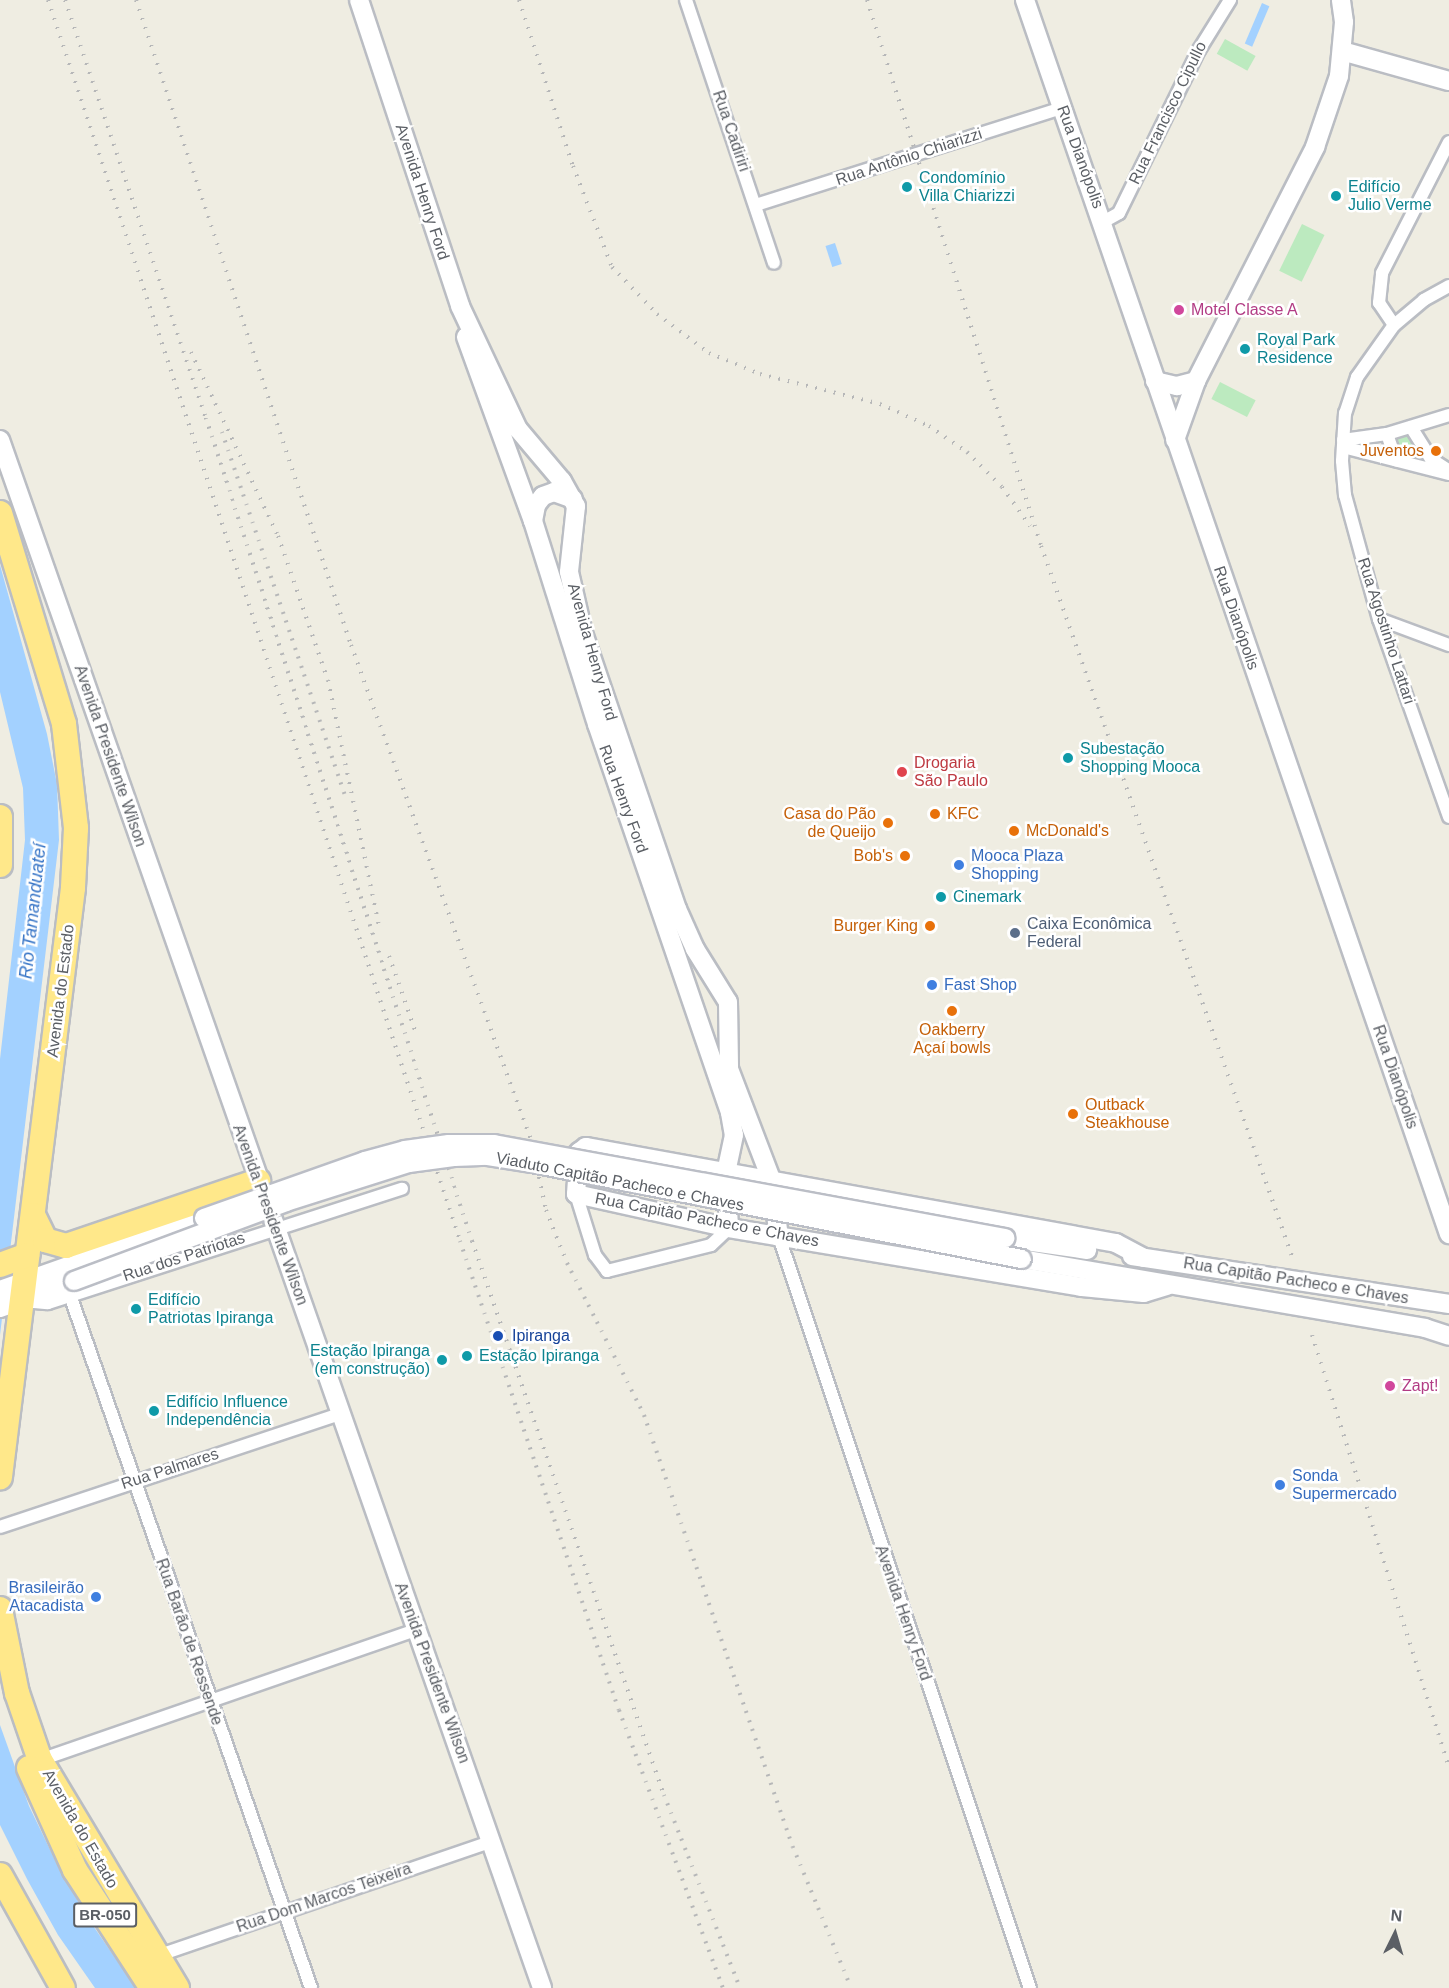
<!DOCTYPE html>
<html>
<head>
<meta charset="utf-8">
<style>
	body { margin:0 }
	#map { position:relative; width:1449px; height:1988px; overflow:hidden; background:#efede2; font-family:Helvetica,sans-serif }
	div>[style] { position:absolute }
	[style*='--x'] { left:calc(var(--x)*1px); top:calc(var(--y)*1px); width:calc(var(--w)*1px); rotate:calc(var(--a)*1deg) }
	.green>* { inset:0; background:#bceabf; transform-origin:0 0 }
	.water>* { inset:0; background:#a3d1ff; transform-origin:0 0 }
	.roads { filter:drop-shadow(2px 0 #babdc3) drop-shadow(-2px 0 #babdc3) drop-shadow(0 2px #babdc3) drop-shadow(0 -2px #babdc3) }
	.street>* { height:12px; margin:-6px; padding:0 6px; transform-origin:6px; border-radius:6px; background:#fff }
	.secondary>* { height:18px; margin:-9px; padding:0 9px; transform-origin:9px; border-radius:9px; background:#fff }
	.highway>* { height:24px; margin:-12px; padding:0 12px; transform-origin:12px; border-radius:12px; background:#ffe88a }
	.rail>* { height:4px; margin-top:-2px; transform-origin:0; background:repeating-linear-gradient(90deg,#b6b7b8 0 1.5px,transparent 0 9.5px) }
	.bridges { filter:drop-shadow(2px 0 #bbbec6) drop-shadow(-2px 0 #bbbec6) drop-shadow(0 2px #bbbec6) drop-shadow(0 -2px #bbbec6) }
	.secondary-bridge>* { height:18px; margin:-9px; padding:0 9px; transform-origin:9px; border-radius:9px; background:#fff }
	.dots>* { width:16px; height:16px; translate:-50% -50%; box-sizing:border-box; border:3px solid #fff; border-radius:50% }
	span { translate:-50% -50%; white-space:nowrap; text-align:center; line-height:1.15; -webkit-text-stroke:5px #fff; paint-order:stroke }
	.shield-label span { padding:2px 4px; background:#fff; border:2px solid; border-radius:4px; -webkit-text-stroke-width:0 }
	.shield-label { font-size:15px; color:#5b5f65; font-weight:700 }
	.street-label { font-size:16px; color:#5b5f65 }
	.culture-label { font-size:16px; color:#0d838f }
	.left { translate:0 -50%; text-align:left }
	.right { translate:-100% -50%; text-align:right }
	.hotel-label { font-size:16px; color:#b23c85 }
	.food-label { font-size:16px; color:#c56008 }
	.health-label { font-size:16px; color:#be3a42 }
	.shop-label { font-size:16px; color:#366cbe }
	.service-label { font-size:16px; color:#4e5e75 }
	.transit-label { font-size:16px; color:#164399 }
	.water-label { font-size:18px; color:#3674c6; font-style:italic }
	.north { position:absolute; left:1365px; top:1904px; width:60px; height:60px; -webkit-text-stroke:4px #fff; paint-order:stroke; rotate:5deg; font-size:16px; font-weight:700; line-height:24px; text-align:center; color:#5b5f65 }
	.north::after { content:''; display:block; margin:auto; width:21px; height:27px; background:#5b5f65; clip-path:polygon(50% 0,100% 100%,50% 72%,0 100%) }
</style>
</head>
<body>
<div id="map">
	<div class="green">
		<div style="left:1225px;top:39px;width:35px;height:17px;rotate:29deg"></div>
		<div style="left:1302px;top:224px;width:25px;height:52px;rotate:26deg"></div>
		<div style="left:1220px;top:382px;width:40px;height:19px;rotate:27deg"></div>
		<div style="clip-path:polygon(1409px 431px,1418px 438px,1417px 451px,1411px 457px,1398px 455px,1390px 436px)"></div>
	</div>
	<div class="water">
		<div style="left:1262px;top:3px;width:8px;height:44px;rotate:23deg"></div>
		<div style="left:835px;top:243px;width:22px;height:10px;rotate:72deg"></div>
		<div style="clip-path:polygon(0 565px,47px 734px,57px 784px,59px 840px,0 1335px,0 1059px,25px 840px,23px 788px,0 692px)"></div>
		<div style="clip-path:polygon(0 1725px,29px 1806px,57px 1864px,87px 1917px,136px 1988px,95px 1988px,58px 1935px,27px 1879px,0 1825px)"></div>
	</div>
	<div class="roads">
		<div class="street">
			<div style="--x:686;--y:0;--w:277;--a:71.5"></div>
			<div style="--x:756;--y:205;--w:321;--a:-17.6"></div>
			<div style="--x:1103;--y:222;--w:18;--a:-29"></div>
			<div style="--x:1119;--y:213;--w:182;--a:-63.9"></div>
			<div style="--x:1199;--y:50;--w:59;--a:-58.2"></div>
			<div style="--x:1449;--y:286;--w:29;--a:151"></div>
			<div style="--x:1424;--y:300;--w:39;--a:140"></div>
			<div style="--x:1394;--y:325;--w:64;--a:125.4"></div>
			<div style="--x:1357;--y:377;--w:38;--a:108"></div>
			<div style="--x:1345;--y:413;--w:48;--a:93.6"></div>
			<div style="--x:1342;--y:461;--w:34;--a:85"></div>
			<div style="--x:1345;--y:495;--w:129;--a:74.7"></div>
			<div style="--x:1379;--y:619;--w:210;--a:70.5"></div>
			<div style="--x:1394;--y:325;--w:27;--a:-124"></div>
			<div style="--x:1379;--y:303;--w:30;--a:-84"></div>
			<div style="--x:1382;--y:273;--w:147;--a:-62.9"></div>
			<div style="--x:1411;--y:427;--w:38;--a:58"></div>
			<div style="--x:1431;--y:459;--w:20;--a:33"></div>
			<div style="--x:1387;--y:434;--w:28;--a:71"></div>
			<div style="--x:1343;--y:440;--w:44;--a:-7.8"></div>
			<div style="--x:1387;--y:434;--w:65;--a:-17"></div>
			<div style="--x:1343;--y:447;--w:109;--a:14.3"></div>
			<div style="--x:1379;--y:619;--w:75;--a:20.4"></div>
			<div style="--x:576;--y:1194;--w:64;--a:72.7"></div>
			<div style="--x:595;--y:1255;--w:20;--a:53"></div>
			<div style="--x:607;--y:1271;--w:107;--a:-14"></div>
			<div style="--x:711;--y:1245;--w:25;--a:-43"></div>
			<div style="--x:779;--y:1237;--w:792;--a:71.52"></div>
			<div style="--x:70;--y:1295;--w:734;--a:70.82"></div>
			<div style="--x:23;--y:1301;--w:25;--a:5"></div>
			<div style="--x:48;--y:1303;--w:372;--a:-17.9"></div>
			<div style="--x:0;--y:1527;--w:360;--a:-18.4"></div>
			<div style="--x:40;--y:1760;--w:398;--a:-19.1"></div>
			<div style="--x:157;--y:1956;--w:354;--a:-18.9"></div>
		</div>
		<div class="secondary">
			<div style="--x:359;--y:0;--w:322;--a:71.7"></div>
			<div style="--x:460;--y:306;--w:136;--a:64.8"></div>
			<div style="--x:518;--y:429;--w:68;--a:49.8"></div>
			<div style="--x:562;--y:481;--w:29;--a:61"></div>
			<div style="--x:576;--y:506;--w:66;--a:96.1"></div>
			<div style="--x:569;--y:572;--w:63;--a:77.1"></div>
			<div style="--x:583;--y:633;--w:292;--a:71.2"></div>
			<div style="--x:677;--y:909;--w:44;--a:65.8"></div>
			<div style="--x:695;--y:949;--w:62;--a:58.1"></div>
			<div style="--x:728;--y:1002;--w:67;--a:89.1"></div>
			<div style="--x:729;--y:1069;--w:118;--a:69.1"></div>
			<div style="--x:771;--y:1179;--w:59;--a:82.1"></div>
			<div style="--x:1025;--y:0;--w:1305;--a:71.04"></div>
			<div style="--x:1342;--y:51;--w:111;--a:15.7"></div>
			<div style="--x:466;--y:337;--w:196;--a:70"></div>
			<div style="--x:533;--y:521;--w:213;--a:72.5"></div>
			<div style="--x:597;--y:724;--w:411;--a:71.1"></div>
			<div style="--x:730;--y:1113;--w:22;--a:80"></div>
			<div style="--x:734;--y:1135;--w:38;--a:102"></div>
			<div style="--x:726;--y:1172;--w:56;--a:86.9"></div>
			<div style="--x:1155;--y:381;--w:23;--a:13"></div>
			<div style="--x:1177;--y:386;--w:20;--a:-15"></div>
			<div style="--x:0;--y:440;--w:1640;--a:70.7"></div>
			<div style="--x:1175;--y:440;--w:63;--a:-70.4"></div>
			<div style="--x:1196;--y:381;--w:263;--a:-63"></div>
			<div style="--x:1315;--y:147;--w:75;--a:-71.3"></div>
			<div style="--x:1339;--y:76;--w:54;--a:-84.7"></div>
			<div style="--x:1344;--y:22;--w:22;--a:-98"></div>
			<div style="--x:533;--y:521;--w:16;--a:-79"></div>
			<div style="--x:536;--y:505;--w:11;--a:-52"></div>
			<div style="--x:543;--y:496;--w:12;--a:-20"></div>
			<div style="--x:554;--y:492;--w:20;--a:20"></div>
			<div style="--x:1005;--y:1238;--w:83;--a:8.3"></div>
			<div style="--x:1132;--y:1256;--w:321;--a:8.6"></div>
			<div style="--x:1144;--y:1258;--w:32;--a:-152"></div>
			<div style="--x:1116;--y:1243;--w:539;--a:-169.73"></div>
			<div style="--x:586;--y:1147;--w:9;--a:144"></div>
			<div style="--x:579;--y:1152;--w:42;--a:94.1"></div>
			<div style="--x:576;--y:1194;--w:157;--a:12.5"></div>
			<div style="--x:729;--y:1228;--w:358;--a:9.5"></div>
			<div style="--x:1082;--y:1287;--w:62;--a:5.5"></div>
			<div style="--x:1144;--y:1293;--w:24;--a:-17"></div>
			<div style="--x:1022;--y:1259;--w:409;--a:9.7"></div>
			<div style="--x:1425;--y:1328;--w:25;--a:18"></div>
			<div style="--x:0;--y:1290;--w:216;--a:-19.4"></div>
			<div style="--x:0;--y:1308;--w:79;--a:-20"></div>
		</div>
		<div class="highway">
			<div style="--x:0;--y:513;--w:220;--a:73.1"></div>
			<div style="--x:64;--y:724;--w:105;--a:83.4"></div>
			<div style="--x:76;--y:828;--w:60;--a:92.9"></div>
			<div style="--x:73;--y:888;--w:594;--a:97.07"></div>
			<div style="--x:0;--y:817;--w:48;--a:90"></div>
			<div style="--x:33;--y:1215;--w:28;--a:64"></div>
			<div style="--x:45;--y:1240;--w:22;--a:16"></div>
			<div style="--x:66;--y:1246;--w:203;--a:-18.7"></div>
			<div style="--x:0;--y:1265;--w:29;--a:-20"></div>
			<div style="--x:0;--y:1609;--w:86;--a:78.6"></div>
			<div style="--x:17;--y:1693;--w:71;--a:71.1"></div>
			<div style="--x:40;--y:1760;--w:266;--a:59"></div>
			<div style="--x:29;--y:1768;--w:112;--a:65.7"></div>
			<div style="--x:75;--y:1870;--w:141;--a:56.9"></div>
			<div style="--x:0;--y:1875;--w:129;--a:60.9"></div>
		</div>
	</div>
	<div class="rail">
		<div style="--x:48;--y:0;--w:1308;--a:71.63"></div>
		<div style="--x:460;--y:1241;--w:495;--a:71.3"></div>
		<div style="--x:619;--y:1710;--w:297;--a:69.5"></div>
		<div style="--x:65;--y:0;--w:441;--a:71.4"></div>
		<div style="--x:206;--y:418;--w:865;--a:72.09"></div>
		<div style="--x:472;--y:1241;--w:586;--a:70.89"></div>
		<div style="--x:664;--y:1795;--w:207;--a:68.5"></div>
		<div style="--x:136;--y:0;--w:680;--a:71.57"></div>
		<div style="--x:351;--y:645;--w:527;--a:70.02"></div>
		<div style="--x:531;--y:1140;--w:72;--a:77.9"></div>
		<div style="--x:546;--y:1210;--w:57;--a:68.4"></div>
		<div style="--x:567;--y:1263;--w:170;--a:63.1"></div>
		<div style="--x:644;--y:1415;--w:457;--a:71"></div>
		<div style="--x:793;--y:1847;--w:152;--a:67.6"></div>
		<div style="--x:519;--y:0;--w:175;--a:72"></div>
		<div style="--x:573;--y:166;--w:108;--a:68.9"></div>
		<div style="--x:612;--y:267;--w:65;--a:46.2"></div>
		<div style="--x:657;--y:314;--w:65;--a:36.9"></div>
		<div style="--x:709;--y:353;--w:55;--a:22.4"></div>
		<div style="--x:760;--y:374;--w:124;--a:14"></div>
		<div style="--x:880;--y:404;--w:54;--a:24.2"></div>
		<div style="--x:929;--y:426;--w:46;--a:34.4"></div>
		<div style="--x:967;--y:452;--w:49;--a:45"></div>
		<div style="--x:1002;--y:487;--w:48;--a:54.3"></div>
		<div style="--x:867;--y:0;--w:573;--a:72.32"></div>
		<div style="--x:1041;--y:546;--w:756;--a:70.53"></div>
		<div style="--x:191;--y:352;--w:204;--a:64.7"></div>
		<div style="--x:278;--y:536;--w:152;--a:70.9"></div>
		<div style="--x:328;--y:680;--w:256;--a:78.3"></div>
		<div style="--x:222;--y:432;--w:383;--a:71.3"></div>
		<div style="--x:389;--y:956;--w:85;--a:70.7"></div>
		<div style="--x:1312;--y:1335;--w:452;--a:72.4"></div>
	</div>
	<div class="bridges">
		<div class="secondary-bridge">
			<div style="--x:204;--y:1218;--w:171;--a:-19.5"></div>
			<div style="--x:365;--y:1161;--w:41;--a:-15.4"></div>
			<div style="--x:405;--y:1150;--w:44;--a:-7.8"></div>
			<div style="--x:449;--y:1144;--w:45;--a:0"></div>
			<div style="--x:494;--y:1144;--w:520;--a:10.42"></div>
			<div style="--x:74;--y:1281;--w:226;--a:-20.4"></div>
			<div style="--x:286;--y:1202;--w:129;--a:-17.6"></div>
			<div style="--x:409;--y:1163;--w:45;--a:-7.6"></div>
			<div style="--x:454;--y:1157;--w:34;--a:-2"></div>
			<div style="--x:488;--y:1156;--w:45;--a:9"></div>
			<div style="--x:532;--y:1163;--w:499;--a:11.1"></div>
		</div>
	</div>
	<div class="dots">
		<div style="left:907px;top:187px;background:#0f9aa8"></div>
		<div style="left:1336px;top:196px;background:#0f9aa8"></div>
		<div style="left:1179px;top:310px;background:#d1479c"></div>
		<div style="left:1245px;top:349px;background:#0f9aa8"></div>
		<div style="left:1436px;top:451px;background:#e8710a"></div>
		<div style="left:1068px;top:758px;background:#0f9aa8"></div>
		<div style="left:902px;top:772px;background:#e0444e"></div>
		<div style="left:935px;top:814px;background:#e8710a"></div>
		<div style="left:888px;top:823px;background:#e8710a"></div>
		<div style="left:1014px;top:831px;background:#e8710a"></div>
		<div style="left:905px;top:856px;background:#e8710a"></div>
		<div style="left:959px;top:865px;background:#3f7fe0"></div>
		<div style="left:941px;top:897px;background:#0f9aa8"></div>
		<div style="left:930px;top:926px;background:#e8710a"></div>
		<div style="left:1015px;top:933px;background:#5c6f8a"></div>
		<div style="left:932px;top:985px;background:#3f7fe0"></div>
		<div style="left:952px;top:1011px;background:#e8710a"></div>
		<div style="left:1073px;top:1114px;background:#e8710a"></div>
		<div style="left:136px;top:1309px;background:#0f9aa8"></div>
		<div style="left:498px;top:1336px;background:#1a4fb4"></div>
		<div style="left:467px;top:1356px;background:#0f9aa8"></div>
		<div style="left:442px;top:1360px;background:#0f9aa8"></div>
		<div style="left:1390px;top:1386px;background:#d1479c"></div>
		<div style="left:154px;top:1411px;background:#0f9aa8"></div>
		<div style="left:1280px;top:1485px;background:#3f7fe0"></div>
		<div style="left:96px;top:1597px;background:#3f7fe0"></div>
	</div>
	<div class="shield-label">
		<span style="left:105px;top:1915px">BR-050</span>
	</div>
	<div class="street-label">
		<span style="left:1168px;top:113px;rotate:-64deg">Rua Francisco Cipullo</span>
		<span style="left:731px;top:131px;rotate:71deg">Rua Cadiriri</span>
		<span style="left:909px;top:157px;rotate:-18deg">Rua Antônio Chiarizzi</span>
		<span style="left:1080px;top:157px;rotate:70deg">Rua Dianópolis</span>
		<span style="left:422px;top:192px;rotate:72deg">Avenida Henry Ford</span>
		<span style="left:1236px;top:618px;rotate:71deg">Rua Dianópolis</span>
		<span style="left:1386px;top:631px;rotate:72deg">Rua Agostinho Lattari</span>
		<span style="left:592px;top:652px;rotate:74deg">Avenida Henry Ford</span>
		<span style="left:110px;top:756px;rotate:71deg">Avenida Presidente Wilson</span>
		<span style="left:623px;top:799px;rotate:70deg">Rua Henry Ford</span>
		<span style="left:61px;top:991px;rotate:-83deg">Avenida do Estado</span>
		<span style="left:1395px;top:1077px;rotate:71deg">Rua Dianópolis</span>
		<span style="left:620px;top:1182px;rotate:11deg">Viaduto Capitão Pacheco e Chaves</span>
		<span style="left:270px;top:1215px;rotate:70deg">Avenida Presidente Wilson</span>
		<span style="left:707px;top:1220px;rotate:11deg">Rua Capitão Pacheco e Chaves</span>
		<span style="left:184px;top:1257px;rotate:-18deg">Rua dos Patriotas</span>
		<span style="left:1296px;top:1281px;rotate:9deg">Rua Capitão Pacheco e Chaves</span>
		<span style="left:170px;top:1469px;rotate:-18deg">Rua Palmares</span>
		<span style="left:903px;top:1613px;rotate:71deg">Avenida Henry Ford</span>
		<span style="left:189px;top:1642px;rotate:71deg">Rua Barão de Ressende</span>
		<span style="left:432px;top:1673px;rotate:70deg">Avenida Presidente Wilson</span>
		<span style="left:80px;top:1829px;rotate:60deg">Avenida do Estado</span>
		<span style="left:324px;top:1898px;rotate:-19deg">Rua Dom Marcos Teixeira</span>
	</div>
	<div class="culture-label">
		<span class="left" style="left:919px;top:187px">Condomínio<br>Villa Chiarizzi</span>
		<span class="left" style="left:1348px;top:196px">Edifício<br>Julio Verme</span>
		<span class="left" style="left:1257px;top:349px">Royal Park<br>Residence</span>
		<span class="left" style="left:1080px;top:758px">Subestação<br>Shopping Mooca</span>
		<span class="left" style="left:953px;top:897px">Cinemark</span>
		<span class="left" style="left:148px;top:1309px">Edifício<br>Patriotas Ipiranga</span>
		<span class="right" style="left:430px;top:1360px">Estação Ipiranga<br>(em construção)</span>
		<span class="left" style="left:479px;top:1356px">Estação Ipiranga</span>
		<span class="left" style="left:166px;top:1411px">Edifício Influence<br>Independência</span>
	</div>
	<div class="hotel-label">
		<span class="left" style="left:1191px;top:310px">Motel Classe A</span>
		<span class="left" style="left:1402px;top:1386px">Zapt!</span>
	</div>
	<div class="food-label">
		<span class="right" style="left:1424px;top:451px">Juventos</span>
		<span class="right" style="left:876px;top:823px">Casa do Pão<br>de Queijo</span>
		<span class="left" style="left:947px;top:814px">KFC</span>
		<span class="left" style="left:1026px;top:831px">McDonald's</span>
		<span class="right" style="left:893px;top:856px">Bob's</span>
		<span class="right" style="left:918px;top:926px">Burger King</span>
		<span style="left:952px;top:1039px">Oakberry<br>Açaí bowls</span>
		<span class="left" style="left:1085px;top:1114px">Outback<br>Steakhouse</span>
	</div>
	<div class="health-label">
		<span class="left" style="left:914px;top:772px">Drogaria<br>São Paulo</span>
	</div>
	<div class="shop-label">
		<span class="left" style="left:971px;top:865px">Mooca Plaza<br>Shopping</span>
		<span class="left" style="left:944px;top:985px">Fast Shop</span>
		<span class="left" style="left:1292px;top:1485px">Sonda<br>Supermercado</span>
		<span class="right" style="left:84px;top:1597px">Brasileirão<br>Atacadista</span>
	</div>
	<div class="service-label">
		<span class="left" style="left:1027px;top:933px">Caixa Econômica<br>Federal</span>
	</div>
	<div class="transit-label">
		<span class="left" style="left:512px;top:1336px">Ipiranga</span>
	</div>
	<div class="water-label">
		<span style="left:33px;top:911px;rotate:-84deg">Rio Tamanduateí</span>
	</div>
	<div class="north">N</div>
</div>
</body>
</html>
